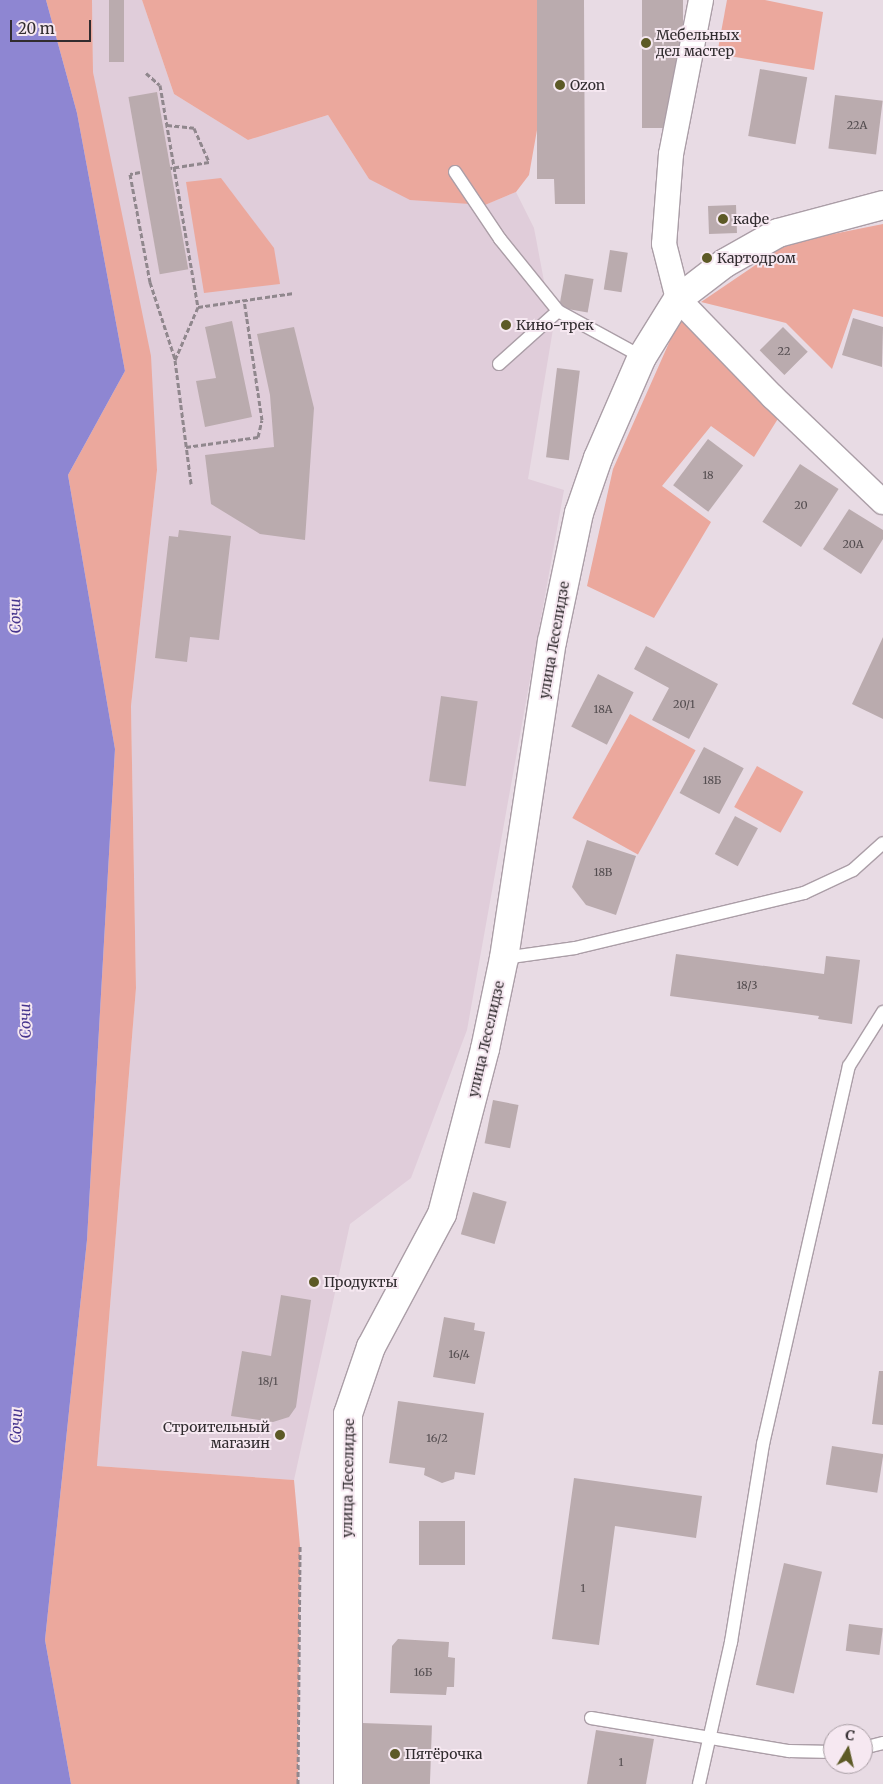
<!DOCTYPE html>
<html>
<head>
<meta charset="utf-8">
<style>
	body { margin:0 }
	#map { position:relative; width:883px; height:1784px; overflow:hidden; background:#e8dbe4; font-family:Merriweather,serif }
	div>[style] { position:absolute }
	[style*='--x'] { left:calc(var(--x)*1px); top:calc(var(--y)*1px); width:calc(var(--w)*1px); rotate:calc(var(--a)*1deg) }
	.built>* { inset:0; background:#e0cdda }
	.green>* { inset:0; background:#eba89d; transform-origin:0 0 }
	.water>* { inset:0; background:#8e86d2 }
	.building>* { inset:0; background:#baabae; transform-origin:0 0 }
	.path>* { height:3px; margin-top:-1.5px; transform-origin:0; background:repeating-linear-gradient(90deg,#90878d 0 5px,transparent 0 7.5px) }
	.roads { filter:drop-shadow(1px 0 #ab9ea7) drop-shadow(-1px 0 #ab9ea7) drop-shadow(0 1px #ab9ea7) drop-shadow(0 -1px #ab9ea7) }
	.service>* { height:12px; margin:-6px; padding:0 6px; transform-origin:6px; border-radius:6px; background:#fff }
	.minor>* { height:24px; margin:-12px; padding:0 12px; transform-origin:12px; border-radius:12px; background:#fff }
	.tertiary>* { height:28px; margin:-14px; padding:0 14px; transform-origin:14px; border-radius:14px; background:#fff }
	.dots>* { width:14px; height:14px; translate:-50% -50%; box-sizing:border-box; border:2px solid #f6e8f1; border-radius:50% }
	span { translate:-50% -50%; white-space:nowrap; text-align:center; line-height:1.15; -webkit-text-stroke:4px #f6e8f1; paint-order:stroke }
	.number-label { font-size:11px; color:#534c4f }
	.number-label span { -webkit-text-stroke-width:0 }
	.poi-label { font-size:14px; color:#312c2f }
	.left { translate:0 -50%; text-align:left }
	.right { translate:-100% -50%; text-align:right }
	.street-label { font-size:14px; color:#312c2f }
	.water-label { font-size:15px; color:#46348d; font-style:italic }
	.north { position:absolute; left:823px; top:1724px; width:50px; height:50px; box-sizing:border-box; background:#f6e8f1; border:1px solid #a79da3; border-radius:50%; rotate:9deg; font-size:14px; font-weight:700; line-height:20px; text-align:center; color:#312c2f }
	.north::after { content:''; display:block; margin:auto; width:18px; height:22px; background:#5d5a26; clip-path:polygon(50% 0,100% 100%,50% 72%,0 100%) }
	.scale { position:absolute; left:10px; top:20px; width:81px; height:22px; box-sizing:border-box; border:2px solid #312c2f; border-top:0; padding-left:6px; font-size:15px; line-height:18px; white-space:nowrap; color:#312c2f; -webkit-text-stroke:4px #f6e8f1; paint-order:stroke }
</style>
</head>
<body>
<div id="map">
	<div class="built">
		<div style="clip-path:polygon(92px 0,142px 0,174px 94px,248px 140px,328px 115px,369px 179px,485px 205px,516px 192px,534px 228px,553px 329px,528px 479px,564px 490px,467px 1030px,411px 1178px,350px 1224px,294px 1480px,97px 1466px,136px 988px,131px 706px,157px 470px,93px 72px)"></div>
	</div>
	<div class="green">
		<div style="clip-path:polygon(46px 0,92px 0,93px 72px,151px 356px,157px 470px,131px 706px,136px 988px,97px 1466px,294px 1480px,300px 1546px,298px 1784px,71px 1784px,45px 1640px,87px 1240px,115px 749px,68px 475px,125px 371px,77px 113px)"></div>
		<div style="clip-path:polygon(142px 0,537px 0,537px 130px,529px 175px,516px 192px,485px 205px,410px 200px,369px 179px,328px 115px,248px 140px,174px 94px)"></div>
		<div style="clip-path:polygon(727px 0,765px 0,823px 12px,814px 70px,717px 54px)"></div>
		<div style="clip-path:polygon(221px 178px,274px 248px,280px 284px,204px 293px,186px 182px)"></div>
		<div style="clip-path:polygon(883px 224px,883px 317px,853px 309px,832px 369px,786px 323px,701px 302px,788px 243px)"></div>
		<div style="clip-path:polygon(680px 318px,779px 417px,754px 457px,711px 426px,662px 486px,711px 522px,654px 618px,587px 586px,613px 469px)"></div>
		<div style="left:630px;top:714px;width:75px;height:119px;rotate:29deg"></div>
		<div style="left:757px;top:766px;width:53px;height:47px;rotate:29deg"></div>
	</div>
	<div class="water">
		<div style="clip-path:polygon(0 0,46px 0,77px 113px,125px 371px,68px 475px,115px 749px,87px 1240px,45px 1640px,71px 1784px,0 1784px)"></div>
	</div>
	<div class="building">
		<div style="left:109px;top:0;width:15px;height:62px"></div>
		<div style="clip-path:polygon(537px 0,584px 0,585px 204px,555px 204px,554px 179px,537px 179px)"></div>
		<div style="left:642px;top:0;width:41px;height:128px"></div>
		<div style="left:760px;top:69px;width:48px;height:68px;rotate:10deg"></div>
		<div style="left:157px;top:92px;width:180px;height:29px;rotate:80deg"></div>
		<div style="left:835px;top:95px;width:48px;height:54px;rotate:7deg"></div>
		<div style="left:736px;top:205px;width:28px;height:28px;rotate:88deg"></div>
		<div style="left:610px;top:250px;width:18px;height:40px;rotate:9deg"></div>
		<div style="left:565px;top:274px;width:29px;height:34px;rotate:10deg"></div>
		<div style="clip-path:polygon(853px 318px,883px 327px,882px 367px,842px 355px)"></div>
		<div style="clip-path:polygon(232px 321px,252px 417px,205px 427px,196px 381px,216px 378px,205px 327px)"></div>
		<div style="clip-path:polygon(294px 327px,314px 408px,305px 540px,260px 534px,211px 504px,205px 455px,274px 447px,270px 395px,257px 334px)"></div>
		<div style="left:783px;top:327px;width:35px;height:33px;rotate:45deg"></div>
		<div style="left:557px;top:368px;width:23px;height:90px;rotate:7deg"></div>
		<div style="left:708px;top:439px;width:44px;height:58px;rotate:37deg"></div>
		<div style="left:800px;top:464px;width:46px;height:69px;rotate:33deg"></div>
		<div style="clip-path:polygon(849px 509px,883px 530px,883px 539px,861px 574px,823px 549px)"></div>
		<div style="clip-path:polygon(179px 530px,231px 536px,219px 640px,190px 637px,187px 662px,155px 658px,169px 536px,178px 537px)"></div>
		<div style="clip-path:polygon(883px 637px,883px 719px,852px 704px)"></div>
		<div style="clip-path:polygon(646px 646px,718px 684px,689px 739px,652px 720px,669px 688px,634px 669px)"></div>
		<div style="left:598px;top:674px;width:40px;height:59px;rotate:27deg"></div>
		<div style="left:441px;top:696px;width:37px;height:86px;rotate:8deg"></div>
		<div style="left:704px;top:747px;width:45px;height:52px;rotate:28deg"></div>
		<div style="left:735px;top:816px;width:26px;height:43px;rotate:28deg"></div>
		<div style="clip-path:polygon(587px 840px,636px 856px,616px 915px,586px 905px,572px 887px)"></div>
		<div style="clip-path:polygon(676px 954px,824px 974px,826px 956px,860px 960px,852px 1024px,818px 1019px,819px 1016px,670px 996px)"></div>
		<div style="left:493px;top:1100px;width:26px;height:44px;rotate:11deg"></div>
		<div style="left:473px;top:1192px;width:35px;height:44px;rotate:16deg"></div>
		<div style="clip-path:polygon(281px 1295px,311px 1300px,296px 1407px,289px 1417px,273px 1422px,231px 1416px,242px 1351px,271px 1356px)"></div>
		<div style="clip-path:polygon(444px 1317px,475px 1323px,474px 1330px,485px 1332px,475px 1384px,433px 1377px)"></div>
		<div style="clip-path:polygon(879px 1371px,883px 1371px,883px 1425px,872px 1424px)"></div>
		<div style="clip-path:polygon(398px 1401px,484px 1413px,475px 1475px,455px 1472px,454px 1479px,442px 1483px,424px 1475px,425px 1468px,389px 1463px)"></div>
		<div style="left:832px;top:1446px;width:52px;height:39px;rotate:9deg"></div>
		<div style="clip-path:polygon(574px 1478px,702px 1496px,696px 1538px,615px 1526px,599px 1645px,552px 1639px)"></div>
		<div style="left:419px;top:1521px;width:46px;height:44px"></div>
		<div style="left:784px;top:1563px;width:39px;height:125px;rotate:13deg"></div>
		<div style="left:849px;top:1624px;width:34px;height:27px;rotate:7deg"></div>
		<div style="clip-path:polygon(398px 1639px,449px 1642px,448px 1657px,455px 1658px,454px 1687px,447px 1687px,446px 1695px,390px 1693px,392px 1646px)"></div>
		<div style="left:362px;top:1723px;width:70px;height:61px;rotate:2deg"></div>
		<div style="clip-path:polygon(596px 1730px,654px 1739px,646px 1784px,587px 1784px)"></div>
	</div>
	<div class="path">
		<div style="--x:146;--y:73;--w:18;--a:41"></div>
		<div style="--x:160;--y:85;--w:225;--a:80.3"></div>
		<div style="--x:198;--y:307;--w:58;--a:113.5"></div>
		<div style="--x:175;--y:360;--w:125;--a:82.6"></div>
		<div style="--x:167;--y:125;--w:27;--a:6"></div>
		<div style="--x:194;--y:128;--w:37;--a:66"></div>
		<div style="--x:209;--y:162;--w:39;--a:171"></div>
		<div style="--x:140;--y:172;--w:10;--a:169"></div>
		<div style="--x:130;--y:174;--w:110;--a:79.5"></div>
		<div style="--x:150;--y:282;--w:81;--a:72"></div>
		<div style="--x:198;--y:307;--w:97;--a:-8.3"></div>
		<div style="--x:186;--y:447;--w:73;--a:-7.9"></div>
		<div style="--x:258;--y:437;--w:17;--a:-77"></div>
		<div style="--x:262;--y:420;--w:121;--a:-98.5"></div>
		<div style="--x:298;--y:1784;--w:238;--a:-89.5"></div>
	</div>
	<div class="roads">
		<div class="service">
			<div style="--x:455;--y:172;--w:81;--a:56.1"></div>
			<div style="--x:500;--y:239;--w:92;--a:51.1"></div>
			<div style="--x:558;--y:311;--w:96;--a:28.7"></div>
			<div style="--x:499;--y:364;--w:79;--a:-41.9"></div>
			<div style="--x:504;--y:958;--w:72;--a:-8"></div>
			<div style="--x:575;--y:948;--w:236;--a:-13.5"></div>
			<div style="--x:804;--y:893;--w:54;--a:-25.1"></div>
			<div style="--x:853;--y:870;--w:40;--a:-42"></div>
			<div style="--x:591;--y:1718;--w:201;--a:9.5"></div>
			<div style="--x:789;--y:1751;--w:44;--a:1.3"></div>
			<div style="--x:863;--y:1748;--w:21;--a:-14"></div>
			<div style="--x:699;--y:1784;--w:146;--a:-77.3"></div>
			<div style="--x:731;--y:1642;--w:201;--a:-80.8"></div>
			<div style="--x:763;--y:1444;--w:388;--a:-77.2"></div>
			<div style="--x:849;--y:1066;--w:64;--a:-57.8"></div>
		</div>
		<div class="minor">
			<div style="--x:701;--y:0;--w:157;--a:101"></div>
			<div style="--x:671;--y:154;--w:90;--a:94.4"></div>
			<div style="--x:664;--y:244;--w:57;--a:75.7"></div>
			<div style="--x:678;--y:299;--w:136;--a:45.9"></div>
			<div style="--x:773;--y:397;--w:152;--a:43.7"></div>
		</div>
		<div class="tertiary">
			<div style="--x:348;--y:1784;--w:370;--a:-90"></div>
			<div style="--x:348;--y:1414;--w:71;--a:-71.1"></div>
			<div style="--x:371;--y:1347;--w:151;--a:-61.9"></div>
			<div style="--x:442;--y:1214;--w:171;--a:-75.4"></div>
			<div style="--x:485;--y:1049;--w:93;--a:-78.2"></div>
			<div style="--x:504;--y:958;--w:320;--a:-81.4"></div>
			<div style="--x:552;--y:642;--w:132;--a:-78.2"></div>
			<div style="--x:579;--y:513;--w:58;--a:-70.9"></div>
			<div style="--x:598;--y:458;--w:110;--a:-66.5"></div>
			<div style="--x:642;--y:357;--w:68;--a:-58.2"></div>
			<div style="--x:678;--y:299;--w:59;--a:-37.5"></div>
			<div style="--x:725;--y:263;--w:61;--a:-29.5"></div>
			<div style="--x:778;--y:233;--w:109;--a:-14.9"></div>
		</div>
	</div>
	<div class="dots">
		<div style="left:646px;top:43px;background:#5d5a26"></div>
		<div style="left:560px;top:85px;background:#5d5a26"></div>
		<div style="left:723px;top:219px;background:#5d5a26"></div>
		<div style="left:707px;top:258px;background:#5d5a26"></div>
		<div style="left:506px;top:325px;background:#5d5a26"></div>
		<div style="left:314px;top:1282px;background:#5d5a26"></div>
		<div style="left:280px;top:1435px;background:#5d5a26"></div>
		<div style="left:395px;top:1754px;background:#5d5a26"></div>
	</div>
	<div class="number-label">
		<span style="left:857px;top:125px">22А</span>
		<span style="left:784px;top:351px">22</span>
		<span style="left:708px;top:475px">18</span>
		<span style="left:801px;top:505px">20</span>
		<span style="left:853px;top:544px">20А</span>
		<span style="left:684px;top:704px">20/1</span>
		<span style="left:603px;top:709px">18А</span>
		<span style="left:712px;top:780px">18Б</span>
		<span style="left:603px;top:872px">18В</span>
		<span style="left:747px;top:985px">18/3</span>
		<span style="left:459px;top:1354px">16/4</span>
		<span style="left:268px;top:1381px">18/1</span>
		<span style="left:437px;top:1438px">16/2</span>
		<span style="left:583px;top:1588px">1</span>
		<span style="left:423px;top:1672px">16Б</span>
		<span style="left:621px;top:1762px">1</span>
	</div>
	<div class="poi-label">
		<span class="left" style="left:656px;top:43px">Мебельных<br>дел мастер</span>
		<span class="left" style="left:570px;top:85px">Ozon</span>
		<span class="left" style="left:733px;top:219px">кафе</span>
		<span class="left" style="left:717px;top:258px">Картодром</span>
		<span class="left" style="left:516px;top:325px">Кино-трек</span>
		<span class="left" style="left:324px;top:1282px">Продукты</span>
		<span class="right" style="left:270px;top:1435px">Строительный<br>магазин</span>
		<span class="left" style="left:405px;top:1754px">Пятёрочка</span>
	</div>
	<div class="street-label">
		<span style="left:554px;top:640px;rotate:-80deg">улица Леселидзе</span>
		<span style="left:486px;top:1039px;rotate:-77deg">улица Леселидзе</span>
		<span style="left:348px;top:1478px;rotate:-89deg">улица Леселидзе</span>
	</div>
	<div class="water-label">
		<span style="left:15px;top:616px;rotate:-91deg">Сочи</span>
		<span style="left:25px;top:1021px;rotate:-91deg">Сочи</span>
		<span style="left:16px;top:1426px;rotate:-87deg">Сочи</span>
	</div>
	<div class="north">С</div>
	<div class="scale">20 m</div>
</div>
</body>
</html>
